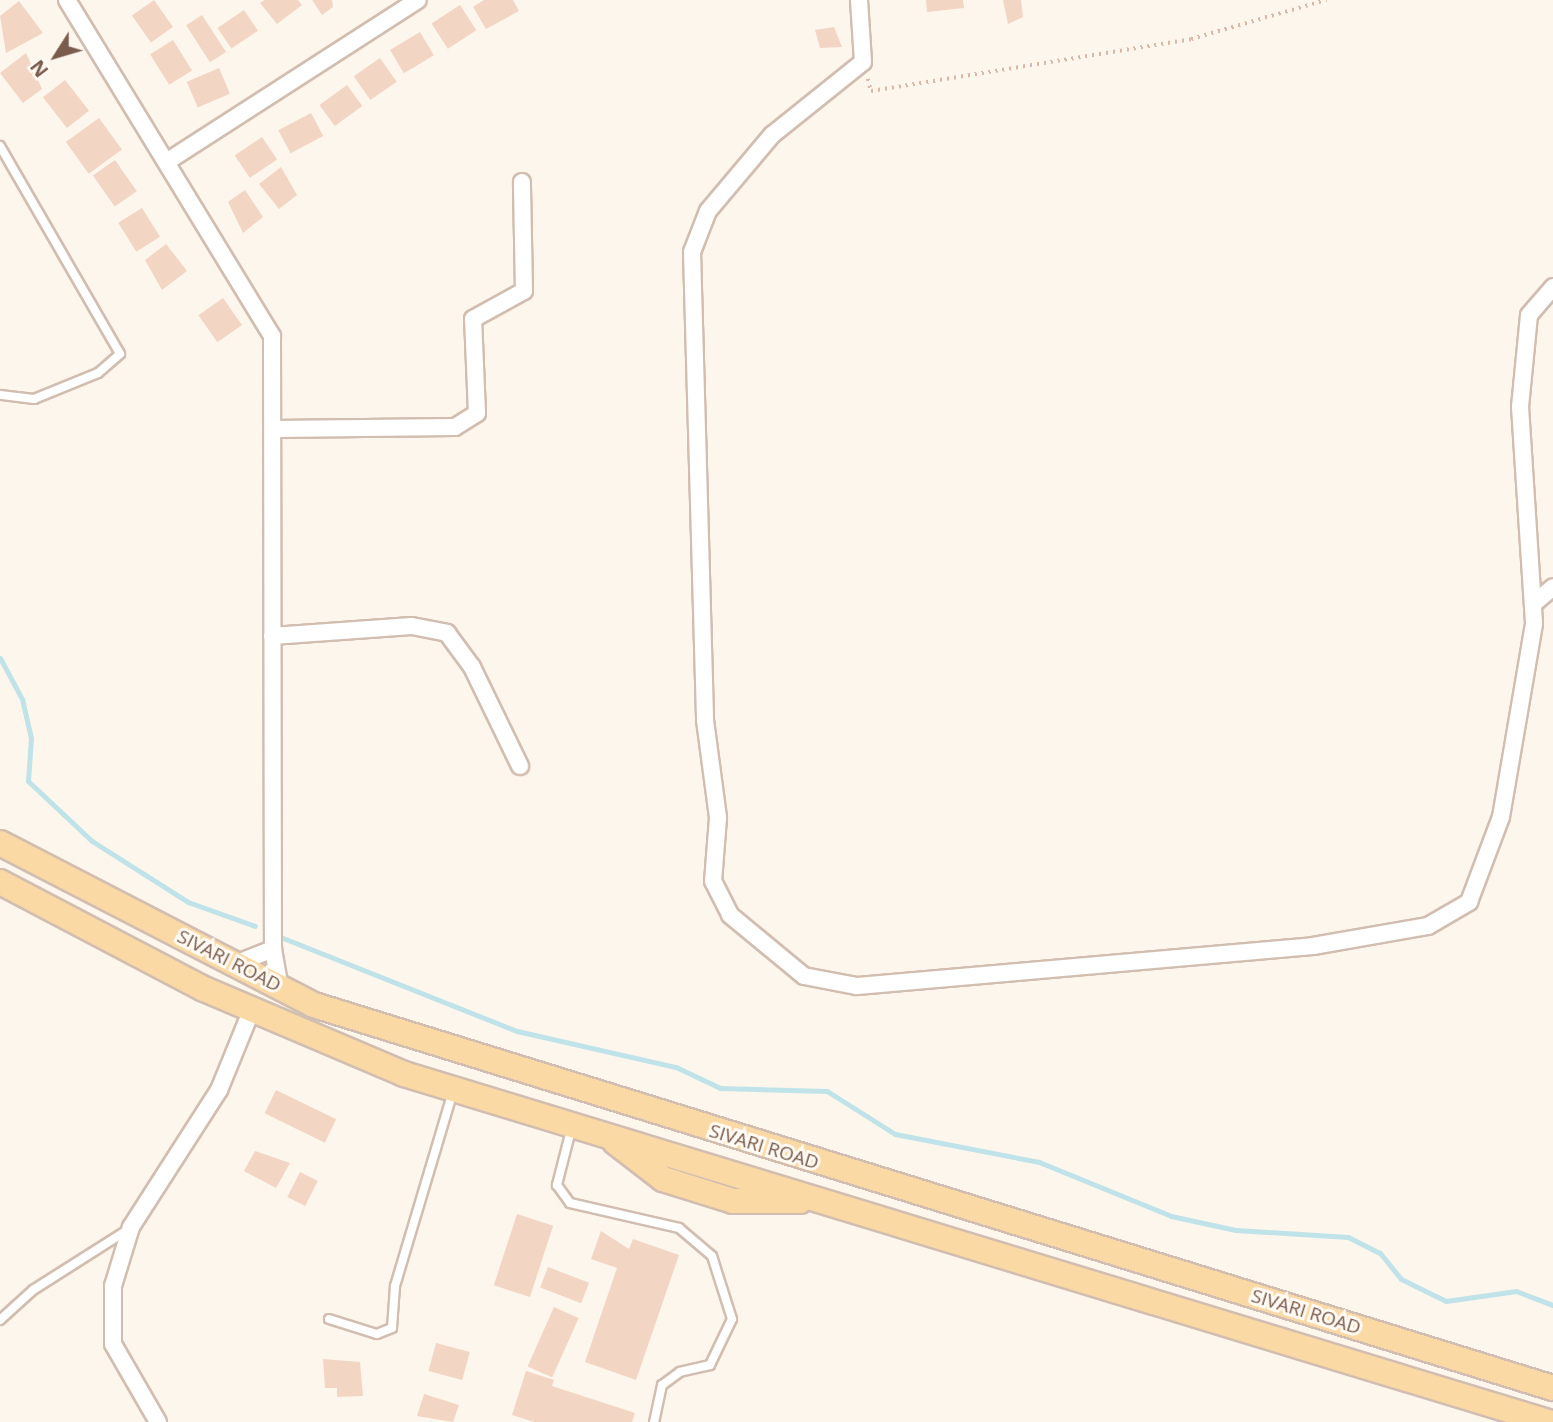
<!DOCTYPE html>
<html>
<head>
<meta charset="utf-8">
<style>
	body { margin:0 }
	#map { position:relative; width:1553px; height:1422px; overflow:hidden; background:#fdf6ec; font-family:"Open Sans",sans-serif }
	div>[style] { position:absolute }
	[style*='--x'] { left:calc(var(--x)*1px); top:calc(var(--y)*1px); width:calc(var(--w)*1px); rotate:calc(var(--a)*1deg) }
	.stream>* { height:5px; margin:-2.5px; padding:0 2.5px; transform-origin:2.5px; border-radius:2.5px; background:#bfe3e8 }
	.building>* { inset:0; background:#f3d5c3; transform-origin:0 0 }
	.path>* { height:3.5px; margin-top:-1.75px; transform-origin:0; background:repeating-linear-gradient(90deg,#d9b8a5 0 2px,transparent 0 7px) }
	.roads { filter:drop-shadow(2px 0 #d1beb0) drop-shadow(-2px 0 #d1beb0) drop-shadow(0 2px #d1beb0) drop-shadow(0 -2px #d1beb0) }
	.service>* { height:8px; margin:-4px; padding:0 4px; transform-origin:4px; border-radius:4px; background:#fff }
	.minor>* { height:16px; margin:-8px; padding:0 8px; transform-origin:8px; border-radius:8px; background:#fff }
	.primary>* { height:24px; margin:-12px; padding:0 12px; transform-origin:12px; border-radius:12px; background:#fbd9a5 }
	span { translate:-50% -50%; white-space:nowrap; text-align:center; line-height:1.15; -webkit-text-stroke:6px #fffaf3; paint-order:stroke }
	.street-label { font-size:19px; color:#7a5c4d }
	.north { position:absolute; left:21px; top:21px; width:70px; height:70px; -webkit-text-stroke:5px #fffaf3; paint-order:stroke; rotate:233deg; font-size:19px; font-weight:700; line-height:28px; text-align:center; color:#7a5c4d }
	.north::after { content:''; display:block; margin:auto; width:24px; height:32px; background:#7a5c4d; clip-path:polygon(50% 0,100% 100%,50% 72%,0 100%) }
</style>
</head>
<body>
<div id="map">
	<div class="stream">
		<div style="--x:0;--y:658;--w:47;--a:61.8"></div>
		<div style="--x:22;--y:699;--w:40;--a:77"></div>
		<div style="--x:31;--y:738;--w:43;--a:94"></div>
		<div style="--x:28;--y:781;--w:88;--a:43.2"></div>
		<div style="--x:92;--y:841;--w:114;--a:32.4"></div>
		<div style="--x:188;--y:902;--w:71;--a:19.7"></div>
		<div style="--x:283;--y:938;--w:252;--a:21.7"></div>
		<div style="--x:517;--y:1031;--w:163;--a:12.8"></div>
		<div style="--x:676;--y:1067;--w:49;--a:25.5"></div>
		<div style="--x:720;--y:1088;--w:107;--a:1.6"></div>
		<div style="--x:827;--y:1091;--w:80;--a:32.3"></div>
		<div style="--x:895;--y:1134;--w:147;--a:11"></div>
		<div style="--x:1039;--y:1162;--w:143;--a:22.2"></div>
		<div style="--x:1171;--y:1216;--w:66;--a:12.2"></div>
		<div style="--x:1236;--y:1230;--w:112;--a:3.6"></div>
		<div style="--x:1348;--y:1237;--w:36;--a:27"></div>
		<div style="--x:1380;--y:1253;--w:33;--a:51"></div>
		<div style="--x:1401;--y:1279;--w:50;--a:26.1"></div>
		<div style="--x:1446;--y:1301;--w:71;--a:-8.1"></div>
		<div style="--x:1516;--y:1291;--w:40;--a:21"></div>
	</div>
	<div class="building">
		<div style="left:154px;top:0;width:33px;height:27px;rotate:55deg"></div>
		<div style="clip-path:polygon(265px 0,298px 0,302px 5px,277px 24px,260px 3px)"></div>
		<div style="clip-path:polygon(312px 0,332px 0,333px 7px,322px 15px)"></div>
		<div style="clip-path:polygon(484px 0,513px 0,519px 11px,486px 29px,473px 7px)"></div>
		<div style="clip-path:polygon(926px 0,963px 0,964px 8px,927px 12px)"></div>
		<div style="clip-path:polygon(1003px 0,1021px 0,1023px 17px,1008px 24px)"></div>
		<div style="clip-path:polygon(19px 1px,43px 33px,6px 53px,0 16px)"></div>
		<div style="left:460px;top:5px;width:30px;height:34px;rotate:57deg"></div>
		<div style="left:244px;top:10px;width:25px;height:32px;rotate:56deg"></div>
		<div style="left:202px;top:15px;width:44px;height:19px;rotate:57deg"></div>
		<div style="clip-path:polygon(834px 27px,842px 47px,820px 48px,815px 30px)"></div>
		<div style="left:420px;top:32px;width:27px;height:35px;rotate:59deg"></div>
		<div style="left:173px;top:40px;width:36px;height:27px;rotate:58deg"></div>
		<div style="clip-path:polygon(26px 53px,42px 89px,23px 103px,0 73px)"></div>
		<div style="left:380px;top:58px;width:29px;height:32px;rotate:55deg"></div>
		<div style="left:219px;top:68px;width:28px;height:35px;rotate:67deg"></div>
		<div style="left:65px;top:80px;width:39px;height:28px;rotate:52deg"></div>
		<div style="left:347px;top:85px;width:26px;height:34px;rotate:54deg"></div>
		<div style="left:311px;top:113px;width:26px;height:37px;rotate:62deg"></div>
		<div style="left:99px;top:118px;width:39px;height:41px;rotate:54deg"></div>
		<div style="left:262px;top:137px;width:27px;height:33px;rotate:56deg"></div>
		<div style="left:115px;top:160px;width:38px;height:27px;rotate:55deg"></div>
		<div style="clip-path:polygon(281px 167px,297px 195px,279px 209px,259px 184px)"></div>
		<div style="clip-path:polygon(245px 190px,263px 217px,243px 233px,228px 202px)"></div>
		<div style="left:142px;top:208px;width:34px;height:28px;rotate:58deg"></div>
		<div style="clip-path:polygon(166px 244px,187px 271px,162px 290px,145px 260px)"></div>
		<div style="left:223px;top:298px;width:33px;height:30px;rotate:55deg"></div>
		<div style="left:276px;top:1090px;width:67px;height:26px;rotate:26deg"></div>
		<div style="clip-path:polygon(255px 1151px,290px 1163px,276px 1188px,244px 1171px)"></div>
		<div style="left:300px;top:1172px;width:20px;height:28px;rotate:27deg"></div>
		<div style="left:517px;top:1214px;width:38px;height:75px;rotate:18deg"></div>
		<div style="clip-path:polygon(601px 1231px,629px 1249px,633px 1239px,679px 1255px,636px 1380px,585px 1362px,617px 1268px,591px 1259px)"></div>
		<div style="left:548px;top:1267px;width:44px;height:22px;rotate:21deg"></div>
		<div style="left:554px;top:1307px;width:27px;height:65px;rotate:24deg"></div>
		<div style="left:436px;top:1343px;width:35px;height:29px;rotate:15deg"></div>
		<div style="clip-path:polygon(323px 1359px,360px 1362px,363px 1396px,337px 1397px,337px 1388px,325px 1388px)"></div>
		<div style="clip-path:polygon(526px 1371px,554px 1380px,552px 1386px,635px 1413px,632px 1422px,534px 1422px,512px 1415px)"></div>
		<div style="clip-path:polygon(424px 1394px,459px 1405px,453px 1422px,417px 1416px)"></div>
	</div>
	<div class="path">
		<div style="--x:868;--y:79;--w:12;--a:76"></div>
		<div style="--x:871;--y:91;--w:324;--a:-9.2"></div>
		<div style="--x:1191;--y:39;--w:141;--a:-16.1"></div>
	</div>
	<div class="roads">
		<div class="service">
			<div style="--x:0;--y:146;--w:240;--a:60"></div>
			<div style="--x:120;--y:354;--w:29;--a:139"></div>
			<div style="--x:98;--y:373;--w:69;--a:157.9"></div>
			<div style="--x:34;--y:399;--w:34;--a:-173"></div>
			<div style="--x:571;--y:1130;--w:57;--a:104.3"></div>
			<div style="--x:557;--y:1185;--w:22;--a:54"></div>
			<div style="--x:570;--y:1203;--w:112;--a:12.9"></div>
			<div style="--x:679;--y:1228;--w:43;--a:40.3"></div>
			<div style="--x:712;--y:1256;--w:66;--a:72.4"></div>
			<div style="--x:732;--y:1319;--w:51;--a:115.6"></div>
			<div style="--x:710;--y:1365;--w:31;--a:167"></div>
			<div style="--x:680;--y:1372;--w:22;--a:144"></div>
			<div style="--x:662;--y:1385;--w:38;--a:102"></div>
			<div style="--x:329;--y:1319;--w:50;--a:17.4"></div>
			<div style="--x:377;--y:1334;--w:16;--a:-22"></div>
			<div style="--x:392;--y:1328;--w:42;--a:-85.9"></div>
			<div style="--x:395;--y:1286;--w:202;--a:-73.4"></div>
			<div style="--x:0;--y:1320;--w:45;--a:-42.3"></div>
			<div style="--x:33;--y:1290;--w:114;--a:-32.4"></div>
		</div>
		<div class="minor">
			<div style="--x:67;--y:0;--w:394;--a:58.6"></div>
			<div style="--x:272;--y:336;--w:613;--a:89.91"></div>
			<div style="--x:273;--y:949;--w:39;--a:80"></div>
			<div style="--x:859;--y:0;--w:62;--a:86.3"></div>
			<div style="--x:863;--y:62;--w:117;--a:141.3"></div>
			<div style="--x:772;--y:135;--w:99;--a:130.1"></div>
			<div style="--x:708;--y:211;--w:44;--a:111.3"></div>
			<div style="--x:692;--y:252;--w:468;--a:88.4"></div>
			<div style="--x:705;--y:720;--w:99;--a:82.4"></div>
			<div style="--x:718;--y:818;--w:63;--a:94.5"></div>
			<div style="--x:713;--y:881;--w:38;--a:63"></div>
			<div style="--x:730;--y:915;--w:96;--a:39.5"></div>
			<div style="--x:804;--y:976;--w:54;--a:10.7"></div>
			<div style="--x:857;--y:986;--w:458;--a:-5"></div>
			<div style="--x:1313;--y:946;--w:117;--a:-9.9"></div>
			<div style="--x:1428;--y:926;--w:48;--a:-30.3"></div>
			<div style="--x:1469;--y:902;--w:91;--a:-69.4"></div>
			<div style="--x:1501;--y:817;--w:197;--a:-80.3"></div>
			<div style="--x:1534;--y:623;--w:216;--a:-93.7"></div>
			<div style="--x:1520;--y:407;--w:92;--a:-84.4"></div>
			<div style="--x:1529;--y:315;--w:37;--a:-49"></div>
			<div style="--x:168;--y:161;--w:297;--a:-32.8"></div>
			<div style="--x:273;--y:429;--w:182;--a:-0.6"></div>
			<div style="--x:455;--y:427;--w:26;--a:-32"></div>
			<div style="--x:477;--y:413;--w:94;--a:-92.4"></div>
			<div style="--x:473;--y:319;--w:58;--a:-28.8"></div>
			<div style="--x:524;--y:291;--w:109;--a:-91.1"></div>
			<div style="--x:1533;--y:604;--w:26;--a:-40"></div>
			<div style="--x:272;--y:636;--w:140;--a:-4.1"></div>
			<div style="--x:412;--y:626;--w:36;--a:11"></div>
			<div style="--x:447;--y:633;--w:42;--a:53.7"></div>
			<div style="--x:472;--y:667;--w:110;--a:64.1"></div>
			<div style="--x:235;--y:964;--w:41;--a:-21.5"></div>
			<div style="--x:158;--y:1422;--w:90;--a:-120"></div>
			<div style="--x:113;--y:1344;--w:58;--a:-90"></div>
			<div style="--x:113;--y:1286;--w:62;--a:-73"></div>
			<div style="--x:131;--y:1227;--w:163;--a:-57.3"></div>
			<div style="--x:219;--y:1090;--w:87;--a:-67.8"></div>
		</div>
		<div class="primary">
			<div style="--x:0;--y:843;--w:353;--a:27.3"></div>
			<div style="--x:314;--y:1005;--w:1297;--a:17.18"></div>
			<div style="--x:0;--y:882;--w:230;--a:27.7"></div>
			<div style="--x:204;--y:989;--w:217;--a:23"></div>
			<div style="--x:404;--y:1074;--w:1196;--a:16.92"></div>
			<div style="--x:615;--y:1142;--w:61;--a:37.6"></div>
			<div style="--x:663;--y:1179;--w:73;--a:17.4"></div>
			<div style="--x:733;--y:1201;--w:67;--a:0"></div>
		</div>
	</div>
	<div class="street-label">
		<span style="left:229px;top:961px;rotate:27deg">SIVARI ROAD</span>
		<span style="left:764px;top:1147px;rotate:17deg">SIVARI ROAD</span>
		<span style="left:1306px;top:1312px;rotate:17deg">SIVARI ROAD</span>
	</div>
	<div class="north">N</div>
</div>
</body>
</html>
